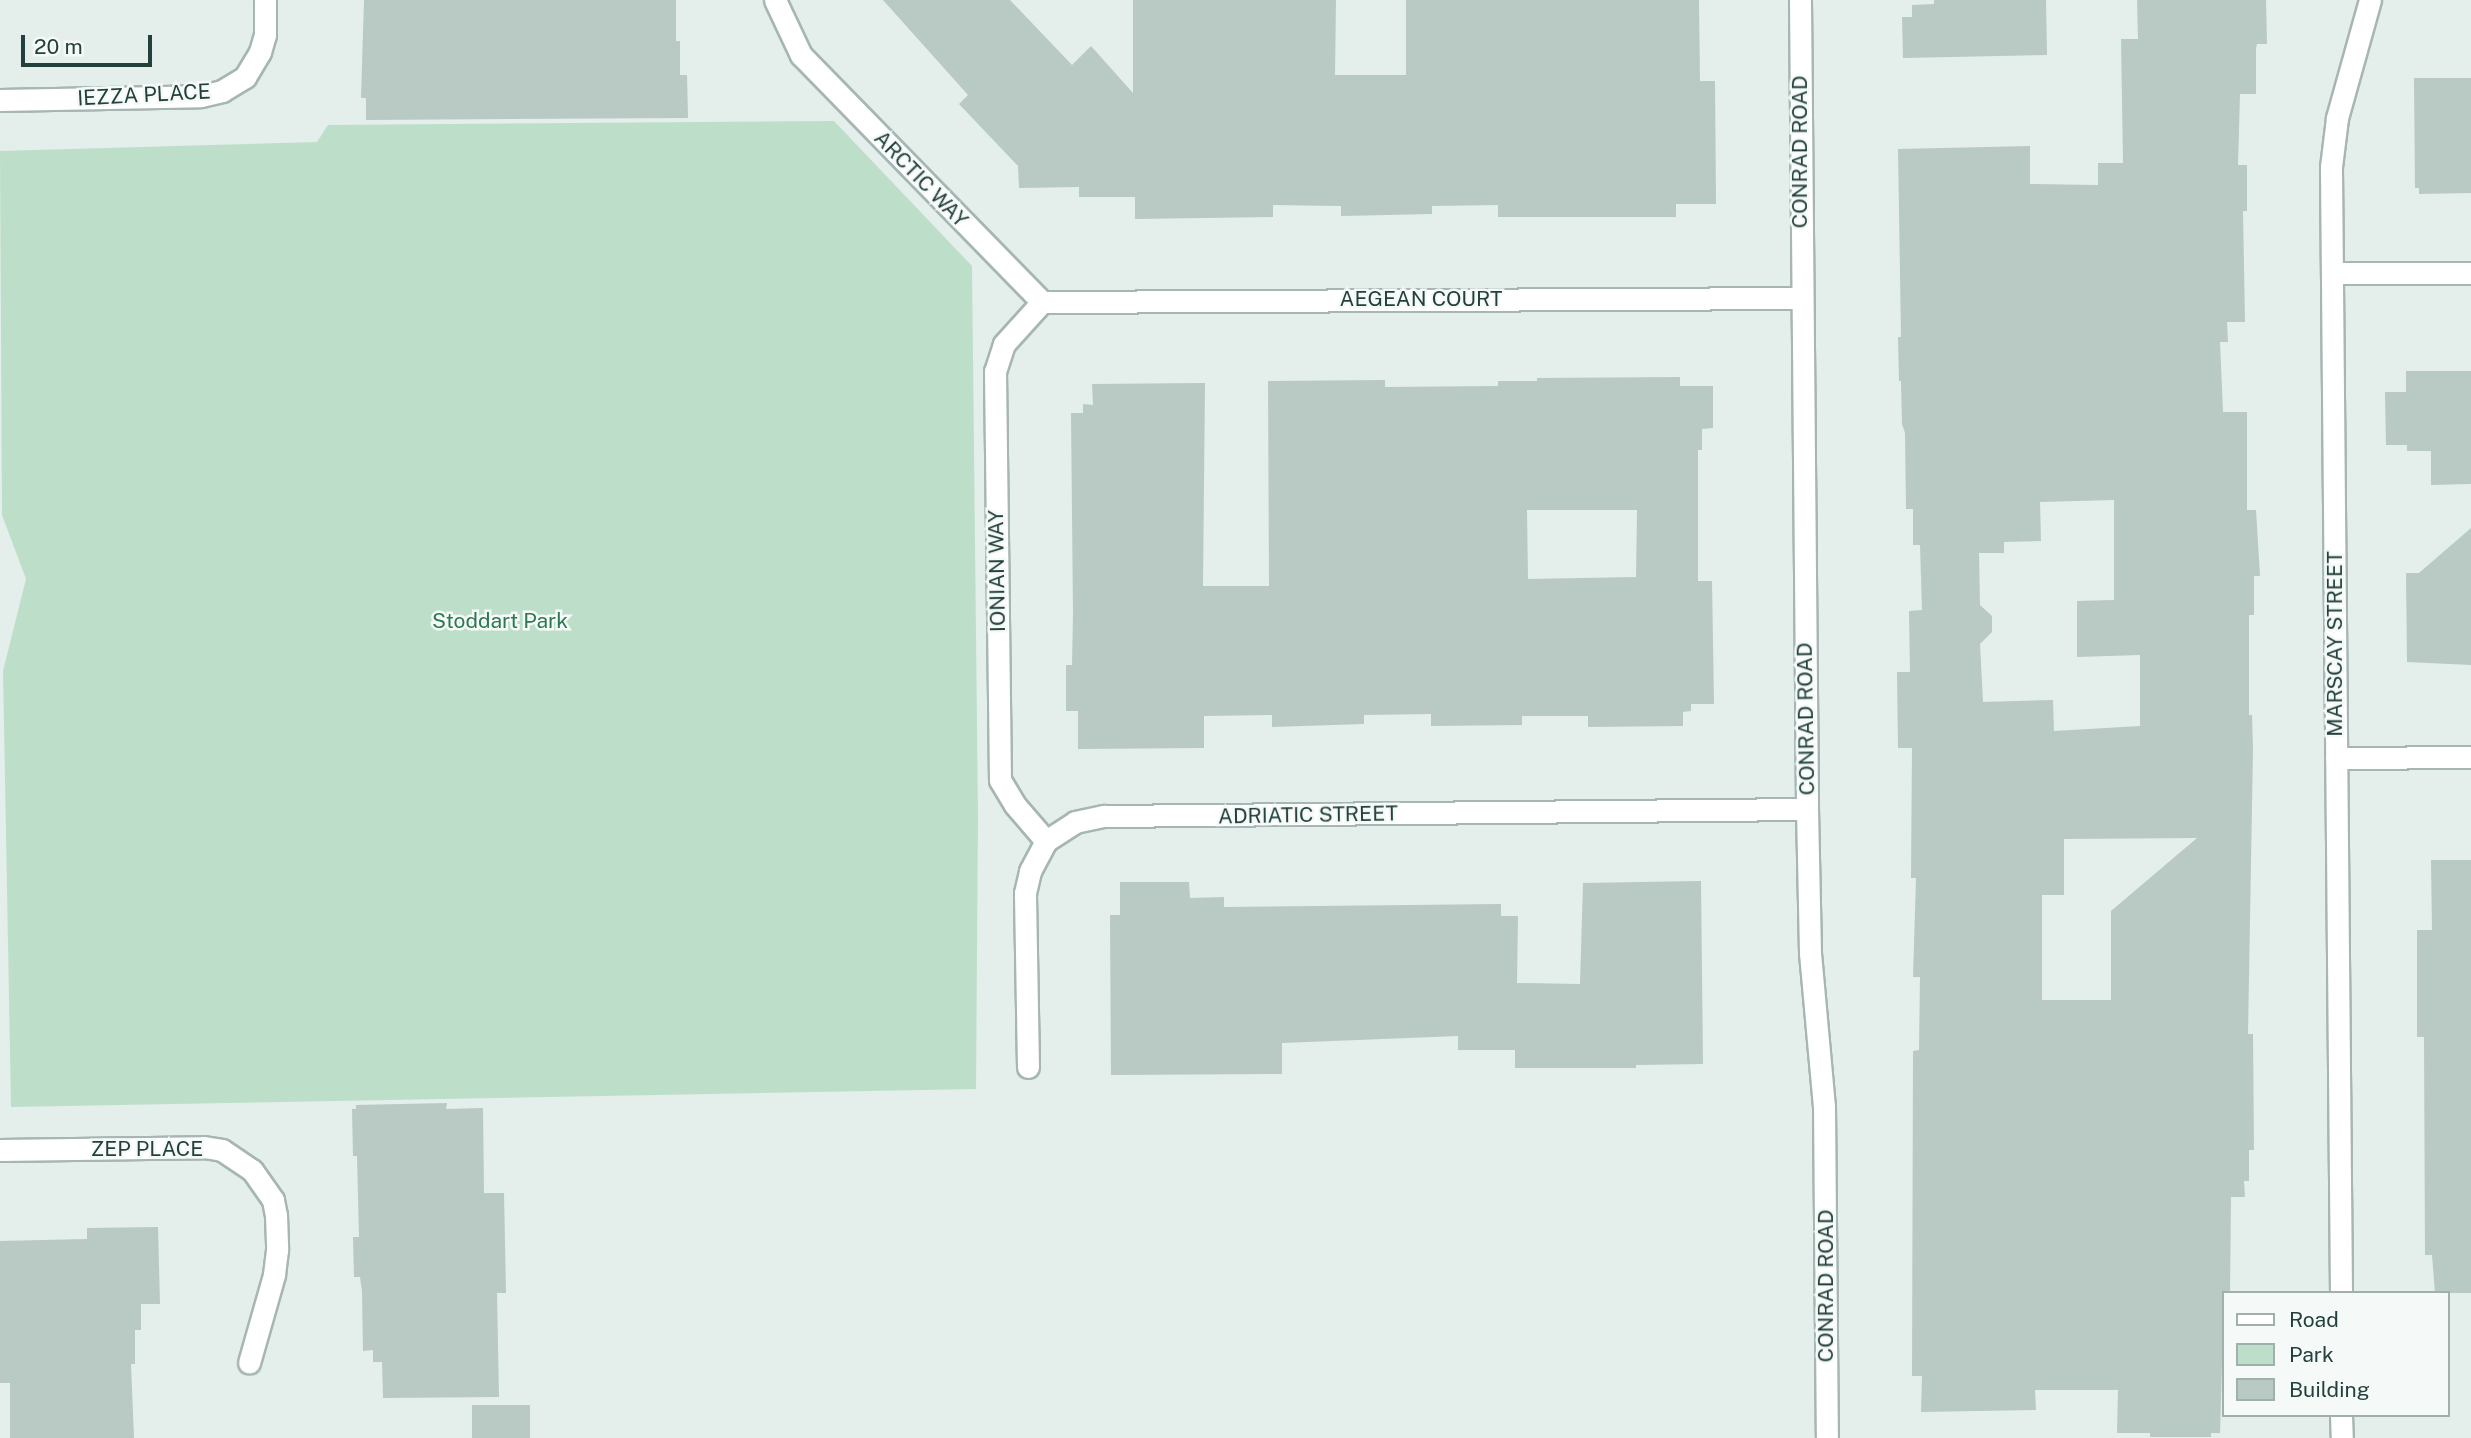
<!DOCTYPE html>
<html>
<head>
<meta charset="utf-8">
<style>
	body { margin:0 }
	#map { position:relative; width:2471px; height:1438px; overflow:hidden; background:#e4eeeb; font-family:"Public Sans",sans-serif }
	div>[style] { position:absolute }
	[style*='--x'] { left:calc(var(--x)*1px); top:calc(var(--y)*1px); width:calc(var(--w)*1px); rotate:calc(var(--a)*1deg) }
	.green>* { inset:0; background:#bddfca }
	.building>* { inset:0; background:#b9c9c4; transform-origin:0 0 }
	.roads { filter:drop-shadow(2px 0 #a6b6b3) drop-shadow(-2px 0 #a6b6b3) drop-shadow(0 2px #a6b6b3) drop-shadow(0 -2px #a6b6b3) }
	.minor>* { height:21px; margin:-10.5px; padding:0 10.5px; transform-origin:10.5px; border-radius:10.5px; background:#fff }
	span { translate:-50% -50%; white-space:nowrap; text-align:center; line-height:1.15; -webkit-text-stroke:5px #f5faf8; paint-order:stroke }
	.street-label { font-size:21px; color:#23403c }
	.park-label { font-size:21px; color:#2c7852 }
	.legend { position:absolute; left:2222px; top:1291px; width:228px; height:126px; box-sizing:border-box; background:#f5faf8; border:2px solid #a1b0ad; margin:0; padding:9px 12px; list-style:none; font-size:21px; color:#23403c }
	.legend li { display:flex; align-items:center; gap:14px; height:35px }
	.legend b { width:35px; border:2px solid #a1b0ad }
	.scale { position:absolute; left:21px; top:35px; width:131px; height:32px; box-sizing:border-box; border:4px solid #23403c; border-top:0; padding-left:9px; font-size:21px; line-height:24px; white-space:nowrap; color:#23403c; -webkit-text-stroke:5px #f5faf8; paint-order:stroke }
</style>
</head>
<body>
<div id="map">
	<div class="green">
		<div style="clip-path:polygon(834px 121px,972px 266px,978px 816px,976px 1089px,11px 1107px,3px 671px,26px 579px,2px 515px,0 151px,317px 142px,328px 125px)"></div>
	</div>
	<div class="building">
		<div style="clip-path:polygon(364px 0,676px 0,676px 41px,680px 41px,680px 75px,687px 75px,688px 118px,366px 120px,366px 98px,361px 98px)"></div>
		<div style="clip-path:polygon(883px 0,1010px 0,1072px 65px,1091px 46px,1133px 93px,1133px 0,1336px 0,1335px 75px,1406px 75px,1406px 0,1699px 0,1700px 81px,1715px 81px,1716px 204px,1676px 204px,1676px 217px,1498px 217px,1498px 205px,1432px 206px,1432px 214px,1341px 216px,1341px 206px,1273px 205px,1273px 217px,1135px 219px,1135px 197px,1079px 197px,1079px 187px,1019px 188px,1018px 166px,959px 104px,968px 95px)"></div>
		<div style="clip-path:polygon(1934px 0,2046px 0,2047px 55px,1903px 58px,1902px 17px,1912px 17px,1912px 5px,1934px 4px)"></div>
		<div style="clip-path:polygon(evenodd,2137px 0,2266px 0,2267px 44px,2257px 44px,2256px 48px,2256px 94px,2240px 94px,2238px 165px,2247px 165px,2247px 211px,2243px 211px,2245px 322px,2227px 322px,2228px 342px,2220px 342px,2223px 412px,2247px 412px,2247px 510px,2256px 510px,2260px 576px,2254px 576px,2254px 615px,2249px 615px,2249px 715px,2252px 715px,2253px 749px,2248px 1034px,2253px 1034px,2254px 1150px,2249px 1150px,2249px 1181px,2244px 1181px,2245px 1197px,2231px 1197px,2230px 1293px,2224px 1293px,2220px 1433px,2211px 1433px,2211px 1437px,2150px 1437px,2150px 1433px,2117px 1433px,2118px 1390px,2035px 1390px,2036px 1410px,1921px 1412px,1922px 1376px,1912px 1376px,1913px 1051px,1919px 1050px,1920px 977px,1913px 977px,1916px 878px,1911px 878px,1912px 748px,1898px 748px,1897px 672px,1910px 672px,1909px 611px,1922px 610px,1920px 545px,1913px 545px,1913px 509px,1906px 509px,1905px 433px,1902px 424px,1901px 381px,1899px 381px,1898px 337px,1901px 337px,1898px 149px,2030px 146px,2030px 184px,2098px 185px,2098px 163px,2123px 163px,2121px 39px,2138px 39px,2137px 0,2114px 500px,2114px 600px,2077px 601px,2077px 657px,2140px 655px,2140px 726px,2054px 731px,2053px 700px,1983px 702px,1980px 644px,1992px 632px,1992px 616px,1980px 605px,1979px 553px,2004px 553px,2004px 542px,2041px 541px,2040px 502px,2114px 500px,2137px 0,2197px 838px,2111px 911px,2111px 1000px,2042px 1000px,2042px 895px,2064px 895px,2064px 839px,2197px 838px)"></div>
		<div style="clip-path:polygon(2414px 78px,2471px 78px,2471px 193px,2419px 194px,2419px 188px,2415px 188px)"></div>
		<div style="clip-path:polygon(2406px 371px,2471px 371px,2471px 484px,2431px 485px,2431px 451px,2407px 451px,2407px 445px,2386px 445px,2385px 392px,2406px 392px)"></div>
		<div style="clip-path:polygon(evenodd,1680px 377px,1680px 386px,1713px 386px,1713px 428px,1702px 429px,1702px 450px,1698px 450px,1698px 581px,1712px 581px,1714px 704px,1691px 704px,1691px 711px,1683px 712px,1683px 726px,1588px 727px,1588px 716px,1522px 716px,1522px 725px,1431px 726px,1431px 714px,1364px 715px,1364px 724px,1272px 727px,1272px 715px,1204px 716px,1204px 748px,1078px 749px,1078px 711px,1066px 711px,1066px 665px,1072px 665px,1073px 613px,1071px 413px,1083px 413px,1083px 404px,1093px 405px,1092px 384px,1205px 383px,1203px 586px,1269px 586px,1268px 381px,1385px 380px,1385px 387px,1498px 386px,1498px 381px,1537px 381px,1537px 378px,1680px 377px,1527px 510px,1637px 510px,1636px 577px,1528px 579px,1527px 510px)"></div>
		<div style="clip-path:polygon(2471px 528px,2471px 665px,2407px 662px,2406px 573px,2419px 573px)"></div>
		<div style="clip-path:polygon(2431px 860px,2471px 860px,2471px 1293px,2435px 1293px,2432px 1255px,2425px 1255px,2424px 1037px,2417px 1037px,2417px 930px,2432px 930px)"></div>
		<div style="clip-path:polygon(1701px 881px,1703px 1064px,1636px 1065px,1636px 1068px,1515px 1068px,1515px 1050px,1458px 1050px,1458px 1036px,1282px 1043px,1282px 1074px,1111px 1075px,1110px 915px,1120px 915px,1120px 882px,1189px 882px,1190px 898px,1224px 897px,1224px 907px,1501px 904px,1501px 916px,1518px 916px,1517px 983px,1580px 984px,1583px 883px)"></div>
		<div style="clip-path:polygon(447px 1103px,446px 1109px,483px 1108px,484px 1193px,504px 1193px,506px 1293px,497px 1293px,499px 1397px,383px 1398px,382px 1362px,373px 1362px,373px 1350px,363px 1351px,362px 1291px,360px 1277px,354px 1277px,353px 1237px,359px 1237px,357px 1156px,353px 1156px,352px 1109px,356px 1109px,356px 1105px)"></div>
		<div style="clip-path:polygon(158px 1227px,160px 1304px,141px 1304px,141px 1330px,135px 1330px,135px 1364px,131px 1364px,134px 1438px,10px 1438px,10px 1383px,0 1383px,0 1241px,87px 1239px,87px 1228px)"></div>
		<div style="left:472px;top:1405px;width:58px;height:33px"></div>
	</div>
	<div class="roads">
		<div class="minor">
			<div style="--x:775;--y:0;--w:61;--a:64.7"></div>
			<div style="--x:801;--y:55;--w:345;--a:45.7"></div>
			<div style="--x:1800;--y:0;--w:809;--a:89.5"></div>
			<div style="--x:1807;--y:809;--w:144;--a:88.8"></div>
			<div style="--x:1810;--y:953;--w:154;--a:84.8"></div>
			<div style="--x:1824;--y:1106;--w:332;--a:89.5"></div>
			<div style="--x:0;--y:100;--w:201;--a:-1.1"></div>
			<div style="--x:201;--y:96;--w:22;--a:-13"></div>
			<div style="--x:222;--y:91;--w:27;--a:-31"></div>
			<div style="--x:245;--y:77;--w:29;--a:-59"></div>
			<div style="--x:260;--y:52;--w:18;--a:-74"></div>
			<div style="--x:265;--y:35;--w:35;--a:-90"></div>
			<div style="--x:2332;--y:273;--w:139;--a:0"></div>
			<div style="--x:1042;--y:302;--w:758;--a:-0.3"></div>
			<div style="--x:1042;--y:302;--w:57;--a:132.1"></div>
			<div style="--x:1004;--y:344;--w:28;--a:108"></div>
			<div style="--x:995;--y:371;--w:409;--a:89.3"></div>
			<div style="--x:1000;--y:780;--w:29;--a:59"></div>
			<div style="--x:1015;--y:805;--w:48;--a:49.3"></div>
			<div style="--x:2336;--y:758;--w:135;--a:-0.4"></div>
			<div style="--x:1028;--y:1067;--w:174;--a:-91"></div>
			<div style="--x:1025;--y:893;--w:23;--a:-77"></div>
			<div style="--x:1030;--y:871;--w:34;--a:-62"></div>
			<div style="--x:1046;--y:841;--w:35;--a:-33"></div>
			<div style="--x:1075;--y:822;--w:30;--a:-12"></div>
			<div style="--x:1104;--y:816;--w:703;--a:-0.57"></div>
			<div style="--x:0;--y:1150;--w:204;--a:-0.8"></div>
			<div style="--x:204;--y:1147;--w:18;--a:9"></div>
			<div style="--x:222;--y:1150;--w:36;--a:34"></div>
			<div style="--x:252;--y:1170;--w:37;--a:55"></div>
			<div style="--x:273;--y:1200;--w:15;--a:79"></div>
			<div style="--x:276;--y:1215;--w:35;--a:88"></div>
			<div style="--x:277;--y:1250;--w:25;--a:97"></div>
			<div style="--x:274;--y:1275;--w:91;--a:105.9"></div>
			<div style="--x:2341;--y:1293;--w:1126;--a:-90.51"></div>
			<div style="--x:2331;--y:167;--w:49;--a:-83"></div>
			<div style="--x:2337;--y:118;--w:123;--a:-74.4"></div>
			<div style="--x:2341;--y:1415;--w:23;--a:88"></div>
		</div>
	</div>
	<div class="street-label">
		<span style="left:144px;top:95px;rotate:-3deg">IEZZA PLACE</span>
		<span style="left:1800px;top:152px;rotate:-90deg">CONRAD ROAD</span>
		<span style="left:921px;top:179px;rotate:46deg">ARCTIC WAY</span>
		<span style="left:1421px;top:299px">AEGEAN COURT</span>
		<span style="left:997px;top:571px;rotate:-91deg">IONIAN WAY</span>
		<span style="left:2335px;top:644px;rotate:-90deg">MARSCAY STREET</span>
		<span style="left:1806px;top:719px;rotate:-91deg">CONRAD ROAD</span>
		<span style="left:1308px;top:815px;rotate:-1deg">ADRIATIC STREET</span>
		<span style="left:147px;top:1149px">ZEP PLACE</span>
		<span style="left:1826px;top:1286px;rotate:-90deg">CONRAD ROAD</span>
	</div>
	<div class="park-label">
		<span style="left:500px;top:621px">Stoddart Park</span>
	</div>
	<ul class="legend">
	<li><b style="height:9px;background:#fff"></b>Road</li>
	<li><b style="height:19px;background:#bddfca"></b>Park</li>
	<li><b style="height:19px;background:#b9c9c4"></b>Building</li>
	</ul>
	<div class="scale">20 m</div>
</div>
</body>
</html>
